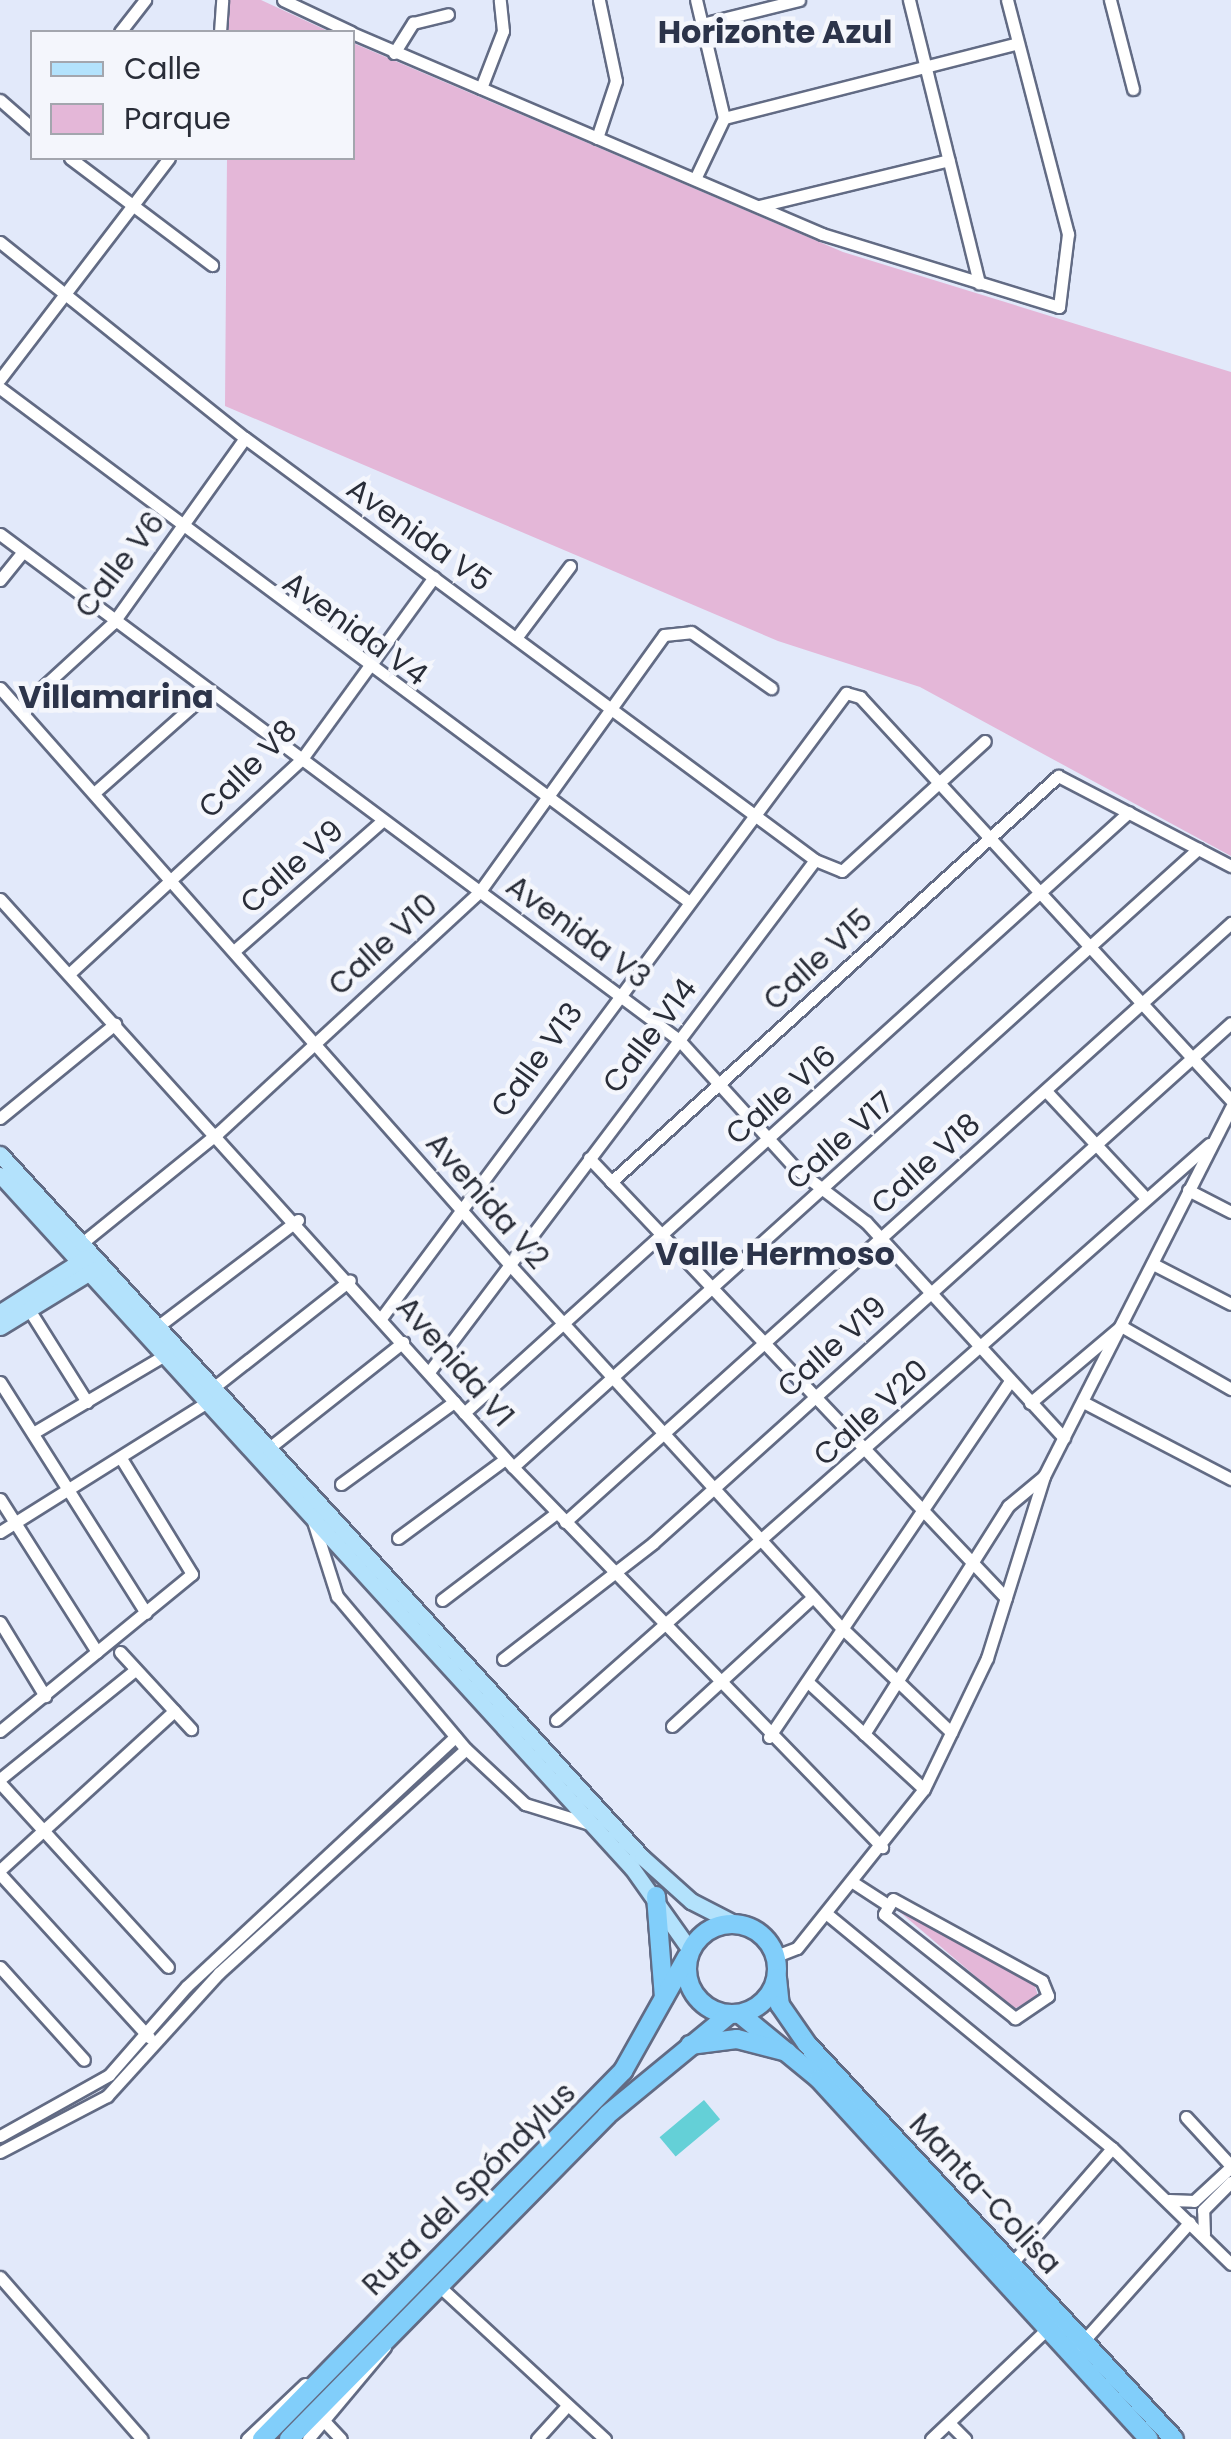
<!DOCTYPE html>
<html>
<head>
<meta charset="utf-8">
<style>
	body { margin:0 }
	#map { position:relative; width:1231px; height:2439px; overflow:hidden; background:#e2e9fa; font-family:Poppins,sans-serif }
	div>[style] { position:absolute }
	[style*='--x'] { left:calc(var(--x)*1px); top:calc(var(--y)*1px); width:calc(var(--w)*1px); rotate:calc(var(--a)*1deg) }
	.green>* { inset:0; background:#e4b7d8 }
	.water>* { inset:0; background:#64d0d7; transform-origin:0 0 }
	.roads { filter:drop-shadow(2px 0 #626b84) drop-shadow(-2px 0 #626b84) drop-shadow(0 2px #626b84) drop-shadow(0 -2px #626b84) }
	.minor>* { height:11px; margin:-5.5px; padding:0 5.5px; transform-origin:5.5px; border-radius:5.5px; background:#fff }
	.major>* { height:15px; margin:-7.5px; padding:0 7.5px; transform-origin:7.5px; border-radius:7.5px; background:#b3e2fc }
	.highway>* { height:18px; margin:-9px; padding:0 9px; transform-origin:9px; border-radius:9px; background:#81cefa }
	.highway>.ring { margin:-9px; padding:0; box-sizing:content-box; background:none; border:18px solid #81cefa; border-radius:50% }
	span { translate:-50% -50%; white-space:nowrap; text-align:center; line-height:1.15; -webkit-text-stroke:9px #f4f6fc; paint-order:stroke }
	.street-label { font-size:30px; color:#292d38 }
	.neighbourhood-label { font-size:32px; color:#2c344a; font-weight:700 }
	.legend { position:absolute; left:30px; top:30px; width:325px; height:130px; box-sizing:border-box; background:#f4f6fc; border:2px solid #a3a6ae; margin:0; padding:12px 18px; list-style:none; font-size:30px; color:#292d38 }
	.legend li { display:flex; align-items:center; gap:20px; height:50px }
	.legend b { width:50px; border:2px solid #a3a6ae }
</style>
</head>
<body>
<div id="map">
	<div class="green">
		<div style="clip-path:polygon(228px 0,261px 0,330px 32px,228px 32px)"></div>
		<div style="clip-path:polygon(353px 43px,843px 252px,1231px 372px,1231px 856px,920px 687px,778px 641px,225px 406px,227px 158px,352px 158px)"></div>
		<div style="clip-path:polygon(894px 1907px,1035px 1986px,1038px 1996px,1014px 2009px)"></div>
	</div>
	<div class="water">
		<div style="left:704px;top:2100px;width:25px;height:58px;rotate:50deg"></div>
	</div>
	<div class="roads">
		<div class="minor">
			<div style="--x:283;--y:0;--w:75;--a:25.2"></div>
			<div style="--x:909;--y:0;--w:292;--a:76.1"></div>
			<div style="--x:1110;--y:0;--w:92;--a:75.5"></div>
			<div style="--x:702;--y:24;--w:100;--a:-13.9"></div>
			<div style="--x:120;--y:32;--w:41;--a:-52"></div>
			<div style="--x:220;--y:32;--w:32;--a:-86"></div>
			<div style="--x:352;--y:33;--w:511;--a:23.15"></div>
			<div style="--x:822;--y:234;--w:248;--a:17.1"></div>
			<div style="--x:1059;--y:307;--w:74;--a:-83"></div>
			<div style="--x:1068;--y:234;--w:242;--a:-104.6"></div>
			<div style="--x:394;--y:53;--w:36;--a:-58"></div>
			<div style="--x:413;--y:23;--w:36;--a:-14"></div>
			<div style="--x:481;--y:88;--w:61;--a:-68.9"></div>
			<div style="--x:503;--y:31;--w:31;--a:-96"></div>
			<div style="--x:0;--y:100;--w:43;--a:41.2"></div>
			<div style="--x:724;--y:118;--w:303;--a:-14.3"></div>
			<div style="--x:597;--y:138;--w:60;--a:-71.6"></div>
			<div style="--x:616;--y:81;--w:83;--a:-101.9"></div>
			<div style="--x:70;--y:158;--w:178;--a:37"></div>
			<div style="--x:695;--y:179;--w:68;--a:-64.6"></div>
			<div style="--x:724;--y:118;--w:121;--a:-103.3"></div>
			<div style="--x:759;--y:206;--w:195;--a:-13.6"></div>
			<div style="--x:0;--y:242;--w:314;--a:38.7"></div>
			<div style="--x:245;--y:438;--w:709;--a:36.51"></div>
			<div style="--x:0;--y:379;--w:278;--a:-52.6"></div>
			<div style="--x:0;--y:388;--w:858;--a:36.71"></div>
			<div style="--x:0;--y:534;--w:847;--a:36.69"></div>
			<div style="--x:679;--y:1040;--w:173;--a:47.8"></div>
			<div style="--x:795;--y:1168;--w:89;--a:37.3"></div>
			<div style="--x:866;--y:1222;--w:293;--a:47.5"></div>
			<div style="--x:0;--y:580;--w:36;--a:-51"></div>
			<div style="--x:516;--y:638;--w:90;--a:-53.1"></div>
			<div style="--x:0;--y:688;--w:770;--a:48.53"></div>
			<div style="--x:510;--y:1265;--w:492;--a:47.6"></div>
			<div style="--x:842;--y:1628;--w:151;--a:43.7"></div>
			<div style="--x:19;--y:709;--w:127;--a:-42.5"></div>
			<div style="--x:113;--y:623;--w:227;--a:-54.5"></div>
			<div style="--x:94;--y:793;--w:151;--a:-41.5"></div>
			<div style="--x:0;--y:899;--w:765;--a:47.91"></div>
			<div style="--x:513;--y:1467;--w:530;--a:45.84"></div>
			<div style="--x:234;--y:951;--w:198;--a:-41.3"></div>
			<div style="--x:70;--y:973;--w:314;--a:-42.7"></div>
			<div style="--x:301;--y:760;--w:226;--a:-54"></div>
			<div style="--x:1046;--y:1091;--w:145;--a:47"></div>
			<div style="--x:0;--y:1118;--w:149;--a:-39.3"></div>
			<div style="--x:589;--y:1158;--w:606;--a:46.54"></div>
			<div style="--x:611;--y:1182;--w:604;--a:-42.25"></div>
			<div style="--x:1058;--y:776;--w:195;--a:27.5"></div>
			<div style="--x:1188;--y:1190;--w:48;--a:27.1"></div>
			<div style="--x:82;--y:1243;--w:175;--a:-39"></div>
			<div style="--x:218;--y:1133;--w:357;--a:-42.7"></div>
			<div style="--x:480;--y:891;--w:315;--a:-54.3"></div>
			<div style="--x:664;--y:635;--w:27;--a:-6"></div>
			<div style="--x:691;--y:632;--w:98;--a:35"></div>
			<div style="--x:1155;--y:1265;--w:85;--a:27.2"></div>
			<div style="--x:28;--y:1308;--w:111;--a:57.9"></div>
			<div style="--x:382;--y:1317;--w:778;--a:-53.37"></div>
			<div style="--x:846;--y:693;--w:15;--a:16"></div>
			<div style="--x:860;--y:697;--w:548;--a:47.37"></div>
			<div style="--x:157;--y:1327;--w:177;--a:-37.2"></div>
			<div style="--x:429;--y:1372;--w:641;--a:-52.99"></div>
			<div style="--x:815;--y:860;--w:29;--a:22"></div>
			<div style="--x:842;--y:871;--w:193;--a:-42.3"></div>
			<div style="--x:0;--y:1382;--w:273;--a:57.7"></div>
			<div style="--x:213;--y:1388;--w:174;--a:-38.2"></div>
			<div style="--x:1083;--y:1402;--w:167;--a:27.5"></div>
			<div style="--x:1030;--y:1403;--w:119;--a:-40.2"></div>
			<div style="--x:1121;--y:1326;--w:127;--a:29.8"></div>
			<div style="--x:464;--y:1413;--w:896;--a:-42.11"></div>
			<div style="--x:33;--y:1433;--w:151;--a:-30.6"></div>
			<div style="--x:269;--y:1448;--w:171;--a:-38.3"></div>
			<div style="--x:513;--y:1467;--w:923;--a:-42.06"></div>
			<div style="--x:341;--y:1484;--w:140;--a:-36"></div>
			<div style="--x:0;--y:1499;--w:181;--a:57.6"></div>
			<div style="--x:313;--y:1521;--w:79;--a:72.3"></div>
			<div style="--x:337;--y:1596;--w:200;--a:49.9"></div>
			<div style="--x:466;--y:1749;--w:81;--a:43"></div>
			<div style="--x:525;--y:1804;--w:71;--a:17.2"></div>
			<div style="--x:565;--y:1522;--w:896;--a:-41.97"></div>
			<div style="--x:0;--y:1532;--w:244;--a:-32.1"></div>
			<div style="--x:398;--y:1538;--w:133;--a:-36.4"></div>
			<div style="--x:442;--y:1600;--w:143;--a:-37.3"></div>
			<div style="--x:0;--y:1622;--w:87;--a:58.7"></div>
			<div style="--x:120;--y:1652;--w:105;--a:47.3"></div>
			<div style="--x:503;--y:1659;--w:190;--a:-37.7"></div>
			<div style="--x:653;--y:1543;--w:777;--a:-41.98"></div>
			<div style="--x:809;--y:1683;--w:156;--a:42.7"></div>
			<div style="--x:556;--y:1720;--w:871;--a:-41.41"></div>
			<div style="--x:672;--y:1726;--w:191;--a:-42.5"></div>
			<div style="--x:0;--y:1731;--w:248;--a:-39.3"></div>
			<div style="--x:192;--y:1574;--w:136;--a:-121.5"></div>
			<div style="--x:864;--y:1734;--w:270;--a:-57.7"></div>
			<div style="--x:1008;--y:1506;--w:47;--a:-39.8"></div>
			<div style="--x:769;--y:1737;--w:430;--a:-55.9"></div>
			<div style="--x:0;--y:1779;--w:174;--a:-38.9"></div>
			<div style="--x:0;--y:1783;--w:249;--a:47.6"></div>
			<div style="--x:0;--y:1870;--w:236;--a:-42.4"></div>
			<div style="--x:0;--y:1874;--w:221;--a:47.6"></div>
			<div style="--x:854;--y:1883;--w:37;--a:33"></div>
			<div style="--x:893;--y:1899;--w:170;--a:28.8"></div>
			<div style="--x:1042;--y:1981;--w:16;--a:68"></div>
			<div style="--x:1048;--y:1996;--w:40;--a:146"></div>
			<div style="--x:1015;--y:2018;--w:167;--a:-141.6"></div>
			<div style="--x:884;--y:1914;--w:17;--a:-59"></div>
			<div style="--x:827;--y:1914;--w:369;--a:39.4"></div>
			<div style="--x:1112;--y:2148;--w:166;--a:44.3"></div>
			<div style="--x:776;--y:1956;--w:22;--a:-21"></div>
			<div style="--x:797;--y:1948;--w:203;--a:-51.4"></div>
			<div style="--x:924;--y:1789;--w:145;--a:-64.3"></div>
			<div style="--x:987;--y:1658;--w:191;--a:-72.6"></div>
			<div style="--x:1044;--y:1476;--w:414;--a:-63.1"></div>
			<div style="--x:0;--y:1967;--w:125;--a:47.9"></div>
			<div style="--x:1186;--y:2117;--w:67;--a:47.4"></div>
			<div style="--x:0;--y:2136;--w:125;--a:-29.2"></div>
			<div style="--x:109;--y:2075;--w:118;--a:-48.8"></div>
			<div style="--x:187;--y:1986;--w:366;--a:-42.9"></div>
			<div style="--x:0;--y:2152;--w:121;--a:-27.6"></div>
			<div style="--x:107;--y:2096;--w:166;--a:-47.7"></div>
			<div style="--x:219;--y:1973;--w:333;--a:-42.2"></div>
			<div style="--x:1169;--y:2200;--w:25;--a:2"></div>
			<div style="--x:1194;--y:2201;--w:50;--a:-42.6"></div>
			<div style="--x:1204;--y:2234;--w:24;--a:-92"></div>
			<div style="--x:1203;--y:2210;--w:40;--a:-45"></div>
			<div style="--x:1007;--y:2269;--w:160;--a:-49"></div>
			<div style="--x:0;--y:2277;--w:215;--a:48.8"></div>
			<div style="--x:439;--y:2286;--w:226;--a:42.7"></div>
			<div style="--x:1079;--y:2346;--w:166;--a:-48.2"></div>
			<div style="--x:325;--y:2422;--w:23;--a:47"></div>
			<div style="--x:949;--y:2423;--w:23;--a:45"></div>
			<div style="--x:247;--y:2439;--w:80;--a:-43.5"></div>
			<div style="--x:308;--y:2439;--w:120;--a:-50.1"></div>
			<div style="--x:537;--y:2439;--w:43;--a:-47.8"></div>
			<div style="--x:931;--y:2439;--w:161;--a:-43.5"></div>
		</div>
		<div class="major">
			<div style="--x:0;--y:1154;--w:952;--a:47.6"></div>
			<div style="--x:642;--y:1857;--w:66;--a:41.9"></div>
			<div style="--x:691;--y:1901;--w:48;--a:27.1"></div>
			<div style="--x:0;--y:1175;--w:938;--a:47.64"></div>
			<div style="--x:632;--y:1868;--w:100;--a:54.7"></div>
			<div style="--x:0;--y:1312;--w:101;--a:-32.4"></div>
			<div style="--x:0;--y:1327;--w:111;--a:-31.4"></div>
		</div>
		<div class="highway">
			<div style="--x:656;--y:1896;--w:102;--a:85.5"></div>
			<div class="ring" style="left:687px;top:1924px;width:72px;height:72px"></div>
			<div style="--x:777;--y:1978;--w:27;--a:84"></div>
			<div style="--x:780;--y:2005;--w:47;--a:55.3"></div>
			<div style="--x:807;--y:2044;--w:539;--a:47.1"></div>
			<div style="--x:740;--y:2014;--w:102;--a:39.4"></div>
			<div style="--x:819;--y:2079;--w:488;--a:47.5"></div>
			<div style="--x:690;--y:2045;--w:47;--a:-7.3"></div>
			<div style="--x:737;--y:2039;--w:52;--a:14.6"></div>
			<div style="--x:262;--y:2439;--w:516;--a:-45.55"></div>
			<div style="--x:623;--y:2071;--w:131;--a:-60.7"></div>
			<div style="--x:289;--y:2439;--w:454;--a:-45.5"></div>
			<div style="--x:607;--y:2115;--w:159;--a:-39.4"></div>
		</div>
	</div>
	<div class="street-label">
		<span style="left:419px;top:535px;rotate:36deg">Avenida V5</span>
		<span style="left:120px;top:565px;rotate:-52deg">Calle V6</span>
		<span style="left:355px;top:629px;rotate:36deg">Avenida V4</span>
		<span style="left:248px;top:769px;rotate:-45deg">Calle V8</span>
		<span style="left:292px;top:867px;rotate:-41deg">Calle V9</span>
		<span style="left:578px;top:932px;rotate:36deg">Avenida V3</span>
		<span style="left:383px;top:945px;rotate:-42deg">Calle V10</span>
		<span style="left:818px;top:960px;rotate:-42deg">Calle V15</span>
		<span style="left:650px;top:1036px;rotate:-53deg">Calle V14</span>
		<span style="left:537px;top:1060px;rotate:-54deg">Calle V13</span>
		<span style="left:781px;top:1095px;rotate:-41deg">Calle V16</span>
		<span style="left:840px;top:1141px;rotate:-41deg">Calle V17</span>
		<span style="left:926px;top:1164px;rotate:-42deg">Calle V18</span>
		<span style="left:487px;top:1201px;rotate:49deg">Avenida V2</span>
		<span style="left:832px;top:1347px;rotate:-42deg">Calle V19</span>
		<span style="left:455px;top:1362px;rotate:49deg">Avenida V1</span>
		<span style="left:871px;top:1413px;rotate:-42deg">Calle V20</span>
		<span style="left:469px;top:2189px;rotate:-45deg">Ruta del Spóndylus</span>
		<span style="left:985px;top:2194px;rotate:47deg">Manta-Colisa</span>
	</div>
	<div class="neighbourhood-label">
		<span style="left:775px;top:32px">Horizonte Azul</span>
		<span style="left:116px;top:697px">Villamarina</span>
		<span style="left:775px;top:1254px">Valle Hermoso</span>
	</div>
	<ul class="legend">
	<li><b style="height:12px;background:#b3e2fc"></b>Calle</li>
	<li><b style="height:28px;background:#e4b7d8"></b>Parque</li>
	</ul>
</div>
</body>
</html>
